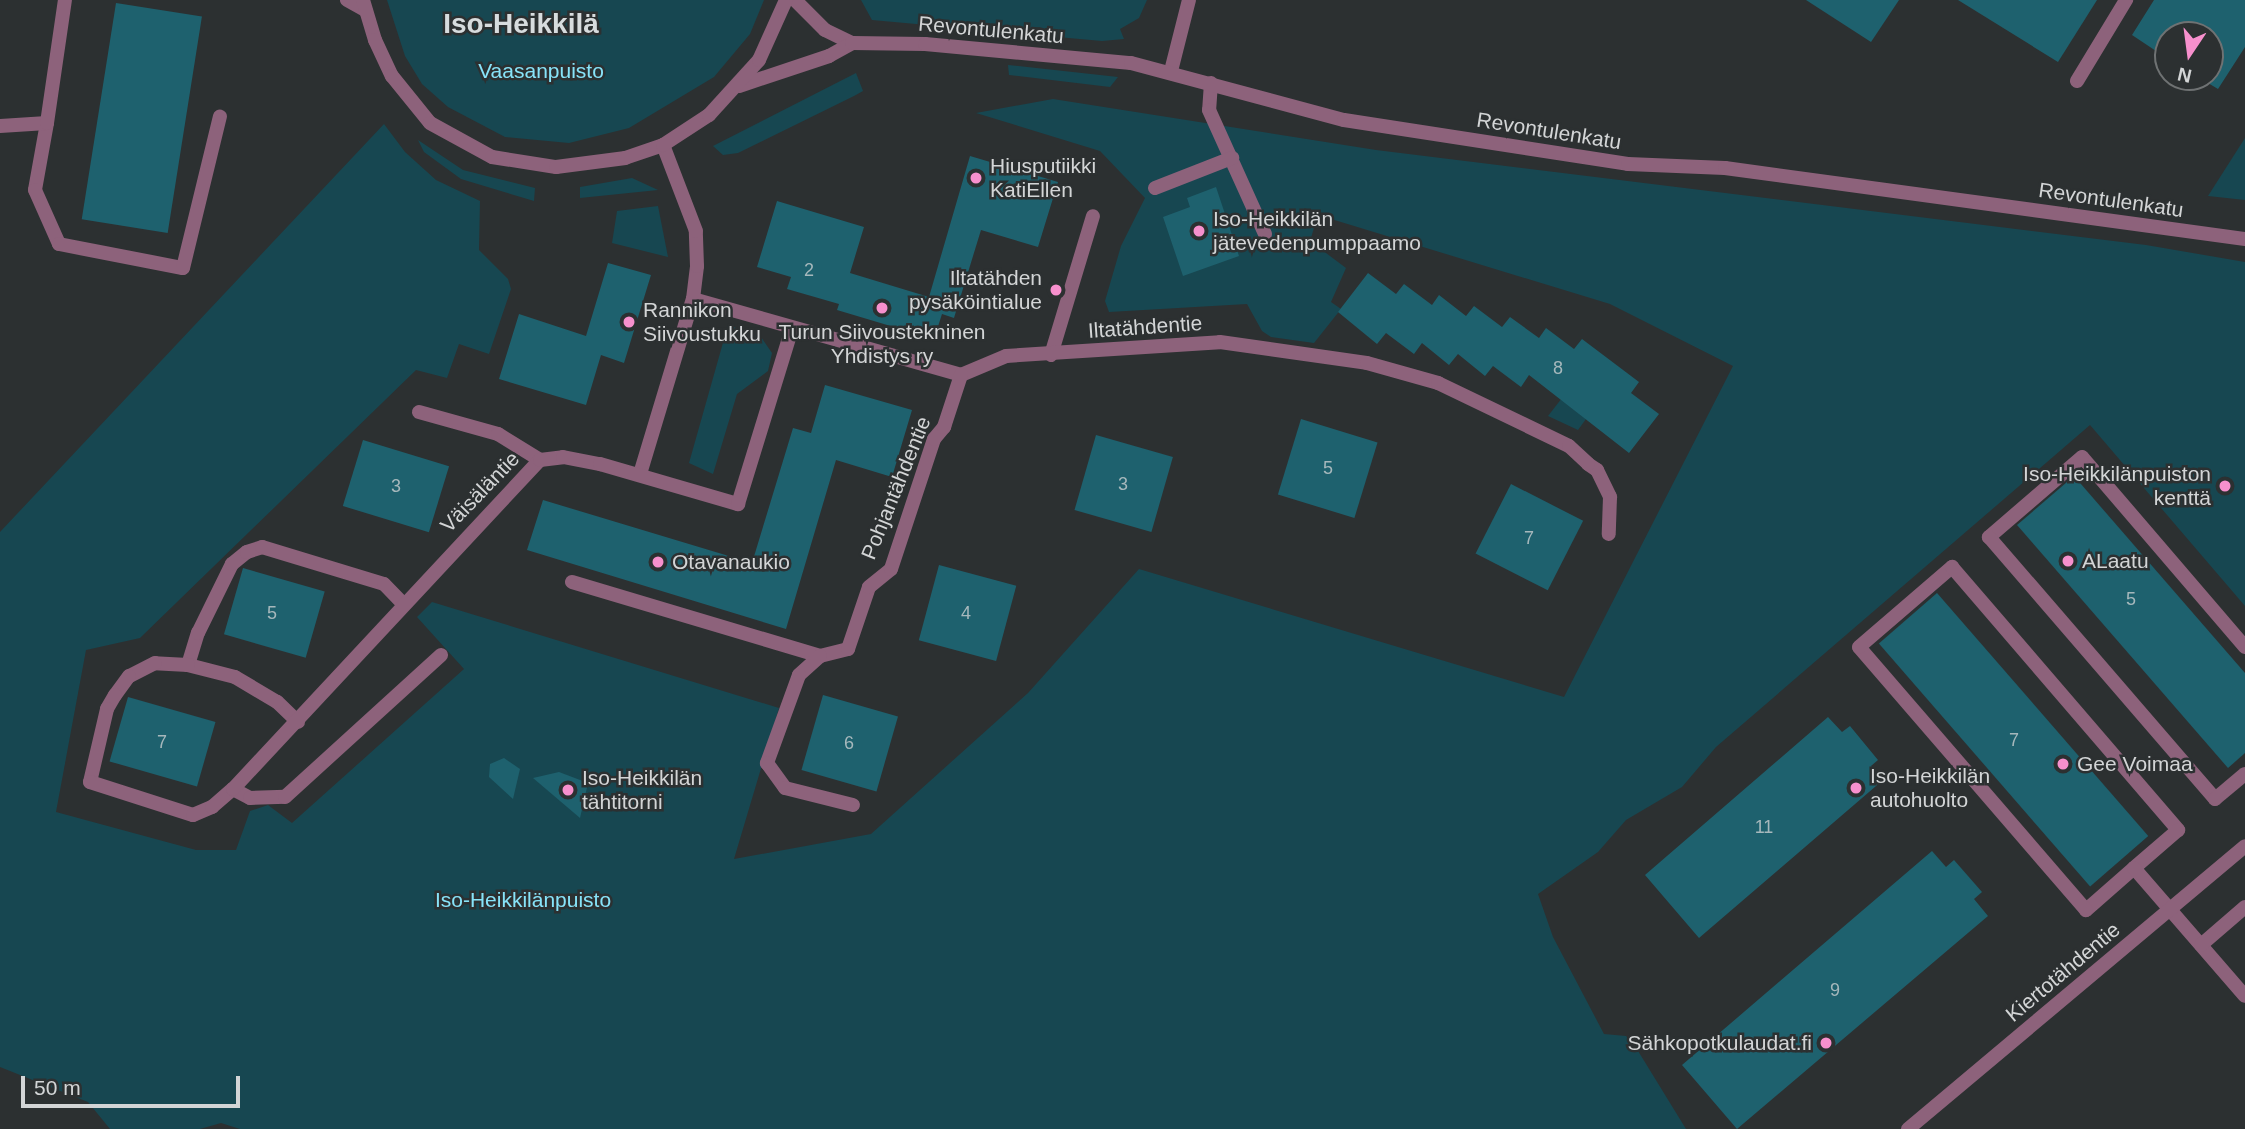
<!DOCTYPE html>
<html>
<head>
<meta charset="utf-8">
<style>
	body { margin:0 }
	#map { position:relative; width:2245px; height:1129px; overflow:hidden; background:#2c3031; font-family:Helvetica,sans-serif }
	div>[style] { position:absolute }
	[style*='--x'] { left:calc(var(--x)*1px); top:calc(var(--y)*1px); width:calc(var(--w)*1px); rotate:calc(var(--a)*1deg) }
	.green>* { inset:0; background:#174751 }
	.building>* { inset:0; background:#1e616e; transform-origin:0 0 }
	.service>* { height:14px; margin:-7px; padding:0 7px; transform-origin:7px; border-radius:7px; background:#8d627b }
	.minor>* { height:14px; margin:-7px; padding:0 7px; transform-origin:7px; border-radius:7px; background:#8d627b }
	.tertiary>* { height:14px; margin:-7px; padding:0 7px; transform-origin:7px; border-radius:7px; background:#8d627b }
	.dots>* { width:19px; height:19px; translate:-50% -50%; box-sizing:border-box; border:4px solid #2c3031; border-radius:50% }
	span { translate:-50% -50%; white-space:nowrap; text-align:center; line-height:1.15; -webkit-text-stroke:5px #2c3031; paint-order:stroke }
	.number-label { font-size:18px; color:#a6b8bc }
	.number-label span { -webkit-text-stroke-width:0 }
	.street-label { font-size:21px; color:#d3d5d6 }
	.park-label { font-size:21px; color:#87e3f8 }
	.poi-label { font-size:21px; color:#d3d5d6 }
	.left { translate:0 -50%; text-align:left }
	.right { translate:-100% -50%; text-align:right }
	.district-label { font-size:28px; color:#d7dcde; font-weight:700 }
	.north { position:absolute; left:2154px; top:21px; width:70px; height:70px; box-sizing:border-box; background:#2c3031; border:2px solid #6f7273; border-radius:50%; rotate:193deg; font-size:19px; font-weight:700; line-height:28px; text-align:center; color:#d3d5d6 }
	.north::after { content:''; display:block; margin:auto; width:24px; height:32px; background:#f790cd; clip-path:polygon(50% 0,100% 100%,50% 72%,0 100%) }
	.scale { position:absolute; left:21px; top:1076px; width:219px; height:32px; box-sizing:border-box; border:4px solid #d3d5d6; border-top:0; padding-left:9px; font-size:21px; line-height:24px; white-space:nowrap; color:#d3d5d6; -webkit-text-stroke:5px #2c3031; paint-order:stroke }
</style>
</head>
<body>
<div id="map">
	<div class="green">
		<div style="clip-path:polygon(387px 0,764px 0,750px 34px,714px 77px,629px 128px,569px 143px,505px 137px,448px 107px,422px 84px,405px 56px)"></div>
		<div style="clip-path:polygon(861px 0,1147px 0,1139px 18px,1120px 29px,1124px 39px,1102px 41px,872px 20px)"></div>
		<div style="clip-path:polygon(1008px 65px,1118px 77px,1110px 87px,1009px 75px)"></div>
		<div style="clip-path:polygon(856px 73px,863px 91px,854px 96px,738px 153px,723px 155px,713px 146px)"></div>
		<div style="clip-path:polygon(1053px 99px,1376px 150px,2146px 245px,2245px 262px,2245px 606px,2090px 425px,1716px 747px,1682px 787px,1626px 820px,1598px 852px,1538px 894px,1553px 937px,1604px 1034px,1626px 1036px,1635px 1046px,1686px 1129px,240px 1129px,221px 1123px,200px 1129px,110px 1129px,88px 1102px,0 1067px,0 532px,384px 124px,405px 152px,436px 180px,480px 201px,479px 250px,508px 279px,511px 289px,489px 354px,459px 344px,447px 378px,416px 370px,140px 638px,86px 650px,56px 812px,196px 850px,236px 850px,250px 811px,268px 805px,292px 823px,464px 669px,417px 617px,432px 602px,779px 708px,734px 859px,871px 834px,1028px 693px,1139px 569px,1564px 697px,1733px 366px,1610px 304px,1318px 215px,1310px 241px,1346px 268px,1331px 302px,1341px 309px,1314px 343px,1271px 337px,1262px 331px,1247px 304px,1109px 312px,1105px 301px,1121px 246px,1145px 198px,1100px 151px,976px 113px)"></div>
		<div style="clip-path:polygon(2245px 138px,2245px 200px,2208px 196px)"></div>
		<div style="clip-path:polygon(418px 140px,463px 170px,535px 188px,534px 201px,461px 179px,424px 152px)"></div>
		<div style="clip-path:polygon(632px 178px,658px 190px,580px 198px,580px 187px)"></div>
		<div style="clip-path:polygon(658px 206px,668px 257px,612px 243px,617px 211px)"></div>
		<div style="clip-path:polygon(728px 325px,761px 337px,772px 353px,768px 371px,737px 394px,713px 474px,689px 463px)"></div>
		<div style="clip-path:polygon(1569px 389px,1594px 408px,1578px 430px,1548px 416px)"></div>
	</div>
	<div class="building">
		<div style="clip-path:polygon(1806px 0,1899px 0,1871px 42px)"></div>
		<div style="clip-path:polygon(1958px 0,2097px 0,2058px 62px)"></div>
		<div style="clip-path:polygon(2154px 0,2245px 0,2245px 47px,2218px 89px,2198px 77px,2210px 77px,2210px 35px,2168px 35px,2168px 59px,2132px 35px)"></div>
		<div style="left:116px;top:3px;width:87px;height:219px;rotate:9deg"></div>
		<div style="clip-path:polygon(970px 156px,1058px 182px,1038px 247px,981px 230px,954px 318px,942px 314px,934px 339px,837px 310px,839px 304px,787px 289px,791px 277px,757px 267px,777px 201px,864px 227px,850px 273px,929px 297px)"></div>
		<div style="clip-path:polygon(1216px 187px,1239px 256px,1183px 276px,1163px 217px,1190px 207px,1187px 198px)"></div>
		<div style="clip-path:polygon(608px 263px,651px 275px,624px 363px,601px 355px,586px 405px,499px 379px,519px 314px,586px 336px)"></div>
		<div style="clip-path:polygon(1368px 273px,1396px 294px,1404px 284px,1432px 305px,1439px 295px,1466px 316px,1474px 306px,1502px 327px,1510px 317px,1539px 338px,1546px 328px,1574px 349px,1582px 339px,1639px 382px,1631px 393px,1659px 414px,1629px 453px,1529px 375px,1521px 387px,1493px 366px,1485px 376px,1458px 354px,1449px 365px,1422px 343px,1414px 354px,1386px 333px,1377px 344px,1338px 312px)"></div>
		<div style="clip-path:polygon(825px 385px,912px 410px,892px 477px,836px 460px,786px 629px,527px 550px,543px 500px,752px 563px,793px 428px,811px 433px)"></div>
		<div style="left:1301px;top:419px;width:80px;height:79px;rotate:17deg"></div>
		<div style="left:1096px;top:435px;width:80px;height:78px;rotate:16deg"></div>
		<div style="left:363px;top:440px;width:90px;height:69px;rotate:17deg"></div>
		<div style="clip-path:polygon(2074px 476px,2245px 673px,2245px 753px,2228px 768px,2017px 525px)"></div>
		<div style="left:1511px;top:484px;width:81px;height:78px;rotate:27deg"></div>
		<div style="left:939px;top:565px;width:80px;height:78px;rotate:15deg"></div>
		<div style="left:243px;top:568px;width:85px;height:69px;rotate:16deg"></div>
		<div style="left:1937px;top:593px;width:322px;height:77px;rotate:49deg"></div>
		<div style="left:823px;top:695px;width:78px;height:78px;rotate:16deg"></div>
		<div style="left:128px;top:697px;width:91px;height:67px;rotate:16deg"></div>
		<div style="clip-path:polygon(1828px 717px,1842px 732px,1850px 726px,1878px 760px,1871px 766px,1883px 780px,1699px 938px,1645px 875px)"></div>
		<div style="clip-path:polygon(504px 758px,520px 769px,513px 799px,489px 777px,490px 764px)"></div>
		<div style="clip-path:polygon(559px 772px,588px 783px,580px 818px,533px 778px)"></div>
		<div style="clip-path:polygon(1932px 851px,1946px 867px,1954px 860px,1982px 892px,1974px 899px,1988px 916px,1737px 1129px,1682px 1065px)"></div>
	</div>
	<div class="service">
		<div style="--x:2077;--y:81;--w:95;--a:-58.8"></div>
		<div style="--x:1211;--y:83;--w:27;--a:94"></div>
		<div style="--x:1209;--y:110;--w:136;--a:65.7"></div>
		<div style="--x:47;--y:123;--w:68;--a:100.2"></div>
		<div style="--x:35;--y:190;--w:59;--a:66"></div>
		<div style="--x:59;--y:244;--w:126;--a:11"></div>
		<div style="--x:183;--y:268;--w:156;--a:-76.3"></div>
		<div style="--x:0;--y:126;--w:47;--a:-3.7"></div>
		<div style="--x:47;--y:123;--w:124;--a:-81.7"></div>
		<div style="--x:1155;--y:188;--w:83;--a:-21.3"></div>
		<div style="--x:1051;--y:355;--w:145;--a:-73.2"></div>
		<div style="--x:419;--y:412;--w:82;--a:15.6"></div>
		<div style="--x:498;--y:434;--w:49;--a:31.8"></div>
		<div style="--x:1588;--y:464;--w:11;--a:34"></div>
		<div style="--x:1597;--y:470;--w:30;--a:64"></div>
		<div style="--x:1610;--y:497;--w:37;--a:92"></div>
		<div style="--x:572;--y:582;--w:259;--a:16.6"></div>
		<div style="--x:820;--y:656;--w:29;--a:-14"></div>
		<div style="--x:2245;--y:647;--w:250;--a:-130.6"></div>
		<div style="--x:2082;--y:457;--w:123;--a:139.3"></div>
		<div style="--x:1989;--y:537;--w:346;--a:49.2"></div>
		<div style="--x:2215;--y:799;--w:39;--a:-40"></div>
		<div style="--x:820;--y:656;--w:28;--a:138"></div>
		<div style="--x:799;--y:675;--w:94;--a:110"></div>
		<div style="--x:767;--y:763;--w:31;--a:54"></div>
		<div style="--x:785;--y:788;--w:70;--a:14"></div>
		<div style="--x:188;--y:665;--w:34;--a:-73"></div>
		<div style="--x:198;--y:633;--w:77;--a:-63.8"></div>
		<div style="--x:232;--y:564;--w:19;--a:-39"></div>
		<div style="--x:247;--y:552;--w:16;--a:-18"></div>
		<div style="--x:262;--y:547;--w:127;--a:16.9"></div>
		<div style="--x:384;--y:584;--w:28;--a:46"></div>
		<div style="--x:298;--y:722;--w:29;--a:-136"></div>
		<div style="--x:277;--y:702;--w:49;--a:-149.2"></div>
		<div style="--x:235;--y:677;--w:49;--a:-165.7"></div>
		<div style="--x:188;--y:665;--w:33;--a:-177"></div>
		<div style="--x:155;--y:663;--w:29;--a:153"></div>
		<div style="--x:129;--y:676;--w:24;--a:126"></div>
		<div style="--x:115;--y:695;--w:16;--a:120"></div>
		<div style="--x:107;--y:709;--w:75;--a:103.1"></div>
		<div style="--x:90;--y:782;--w:108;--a:17.8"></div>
		<div style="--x:193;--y:815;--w:21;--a:-23"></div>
		<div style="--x:212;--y:807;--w:28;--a:-41"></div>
		<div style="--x:233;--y:789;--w:19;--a:28"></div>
		<div style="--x:250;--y:798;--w:35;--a:-2"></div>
		<div style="--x:285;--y:797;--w:211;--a:-42.3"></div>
		<div style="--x:2134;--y:868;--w:64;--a:138.8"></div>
		<div style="--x:2086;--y:910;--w:347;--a:-130.8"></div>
		<div style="--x:1859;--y:647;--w:123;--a:-40.7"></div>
		<div style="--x:1952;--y:567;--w:347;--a:49.3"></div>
		<div style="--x:2178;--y:830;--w:58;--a:139.2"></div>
		<div style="--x:2134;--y:868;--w:169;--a:49.1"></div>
		<div style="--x:2201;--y:945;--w:58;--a:-40.8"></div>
	</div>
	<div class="minor">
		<div style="--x:795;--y:0;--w:42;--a:45"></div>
		<div style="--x:825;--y:30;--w:30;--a:26"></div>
		<div style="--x:1171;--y:71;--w:73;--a:-75.8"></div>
		<div style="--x:739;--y:86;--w:95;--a:-18.4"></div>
		<div style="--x:829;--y:56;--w:26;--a:-29"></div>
		<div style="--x:852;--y:43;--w:73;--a:0.8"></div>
		<div style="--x:925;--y:44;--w:207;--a:5.3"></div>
		<div style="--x:1131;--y:63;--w:220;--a:15"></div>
		<div style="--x:1344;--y:120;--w:287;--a:8.8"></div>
		<div style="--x:1628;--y:164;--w:97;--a:2.4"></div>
		<div style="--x:1725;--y:168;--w:525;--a:7.77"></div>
		<div style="--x:693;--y:299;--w:279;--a:15.8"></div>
		<div style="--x:961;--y:375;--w:49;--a:-22.9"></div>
		<div style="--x:1006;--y:356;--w:214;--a:-3.7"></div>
		<div style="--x:1220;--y:342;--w:148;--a:8.1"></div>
		<div style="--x:1367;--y:363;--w:74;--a:15.7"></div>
		<div style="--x:1438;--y:383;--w:145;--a:25.7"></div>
		<div style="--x:1569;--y:446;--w:26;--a:43"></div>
		<div style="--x:640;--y:474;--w:183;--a:-73.2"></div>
		<div style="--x:693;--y:299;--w:33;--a:-83"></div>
		<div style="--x:697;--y:266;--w:35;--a:-92"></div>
		<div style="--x:696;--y:231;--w:92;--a:-111"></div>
		<div style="--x:848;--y:649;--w:65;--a:-71.3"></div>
		<div style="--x:869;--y:587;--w:28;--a:-39"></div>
		<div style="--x:891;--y:569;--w:137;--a:-71.7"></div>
		<div style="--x:934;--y:439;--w:16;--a:-50"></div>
		<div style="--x:944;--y:427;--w:55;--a:-71.9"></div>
		<div style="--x:233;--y:789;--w:450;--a:-47"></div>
		<div style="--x:540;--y:460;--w:23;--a:-7"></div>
		<div style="--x:563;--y:457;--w:38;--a:11"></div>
		<div style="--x:600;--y:464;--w:144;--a:16.2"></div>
		<div style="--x:738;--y:504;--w:184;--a:-72.9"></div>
		<div style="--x:1908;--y:1129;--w:440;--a:-40"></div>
	</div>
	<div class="tertiary">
		<div style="--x:347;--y:0;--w:21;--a:29"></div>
		<div style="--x:363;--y:0;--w:42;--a:73.3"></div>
		<div style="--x:375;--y:40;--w:40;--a:65"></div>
		<div style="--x:392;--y:76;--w:60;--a:51"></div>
		<div style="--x:430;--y:123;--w:71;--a:28.7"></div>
		<div style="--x:492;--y:157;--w:65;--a:8.9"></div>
		<div style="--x:556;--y:167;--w:70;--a:-7.4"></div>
		<div style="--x:625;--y:158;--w:40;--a:-18.9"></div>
		<div style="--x:663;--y:145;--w:55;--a:-33.1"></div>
		<div style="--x:709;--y:115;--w:74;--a:-47.7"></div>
		<div style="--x:759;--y:60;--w:66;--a:-65.8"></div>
	</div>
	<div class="dots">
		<div style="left:976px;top:178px;background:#f790cd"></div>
		<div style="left:1199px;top:231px;background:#f790cd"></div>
		<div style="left:1056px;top:290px;background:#f790cd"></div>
		<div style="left:882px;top:308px;background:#f790cd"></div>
		<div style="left:629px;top:322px;background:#f790cd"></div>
		<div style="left:2225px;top:486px;background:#f790cd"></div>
		<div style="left:2068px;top:561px;background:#f790cd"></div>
		<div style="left:658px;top:562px;background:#f790cd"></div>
		<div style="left:2063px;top:764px;background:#f790cd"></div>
		<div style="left:1856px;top:788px;background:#f790cd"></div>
		<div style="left:568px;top:790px;background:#f790cd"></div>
		<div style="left:1826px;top:1043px;background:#f790cd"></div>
	</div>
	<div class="number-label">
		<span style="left:809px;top:270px">2</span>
		<span style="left:1558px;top:368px">8</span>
		<span style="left:1328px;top:468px">5</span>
		<span style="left:1123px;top:484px">3</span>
		<span style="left:396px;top:486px">3</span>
		<span style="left:1529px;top:538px">7</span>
		<span style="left:2131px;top:599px">5</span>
		<span style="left:272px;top:613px">5</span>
		<span style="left:966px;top:613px">4</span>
		<span style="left:2014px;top:740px">7</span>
		<span style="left:162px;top:742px">7</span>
		<span style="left:849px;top:743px">6</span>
		<span style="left:1764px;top:827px">11</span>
		<span style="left:1835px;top:990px">9</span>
	</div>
	<div class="street-label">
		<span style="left:991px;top:30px;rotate:5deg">Revontulenkatu</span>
		<span style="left:1549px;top:131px;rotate:9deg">Revontulenkatu</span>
		<span style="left:2111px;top:200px;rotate:8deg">Revontulenkatu</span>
		<span style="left:1145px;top:327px;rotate:-4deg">Iltatähdentie</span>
		<span style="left:896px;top:488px;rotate:-68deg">Pohjantähdentie</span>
		<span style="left:480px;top:492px;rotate:-46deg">Väisäläntie</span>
		<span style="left:2063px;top:972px;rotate:-40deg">Kiertotähdentie</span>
	</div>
	<div class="park-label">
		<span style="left:541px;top:71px">Vaasanpuisto</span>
		<span style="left:523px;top:900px">Iso-Heikkilänpuisto</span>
	</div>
	<div class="poi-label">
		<span class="left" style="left:990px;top:178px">Hiusputiikki<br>KatiEllen</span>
		<span class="left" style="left:1213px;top:231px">Iso-Heikkilän<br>jätevedenpumppaamo</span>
		<span class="right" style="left:1042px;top:290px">Iltatähden<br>pysäköintialue</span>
		<span class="left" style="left:643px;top:322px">Rannikon<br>Siivoustukku</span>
		<span style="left:882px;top:344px">Turun Siivoustekninen<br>Yhdistys ry</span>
		<span class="right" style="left:2211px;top:486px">Iso-Heikkilänpuiston<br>kenttä</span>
		<span class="left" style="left:2082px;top:561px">ALaatu</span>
		<span class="left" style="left:672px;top:562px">Otavanaukio</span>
		<span class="left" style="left:2077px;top:764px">Gee Voimaa</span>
		<span class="left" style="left:1870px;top:788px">Iso-Heikkilän<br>autohuolto</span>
		<span class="left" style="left:582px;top:790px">Iso-Heikkilän<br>tähtitorni</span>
		<span class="right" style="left:1812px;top:1043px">Sähkopotkulaudat.fi</span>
	</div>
	<div class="district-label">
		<span style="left:521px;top:24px">Iso-Heikkilä</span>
	</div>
	<div class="north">N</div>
	<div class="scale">50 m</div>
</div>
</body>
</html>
